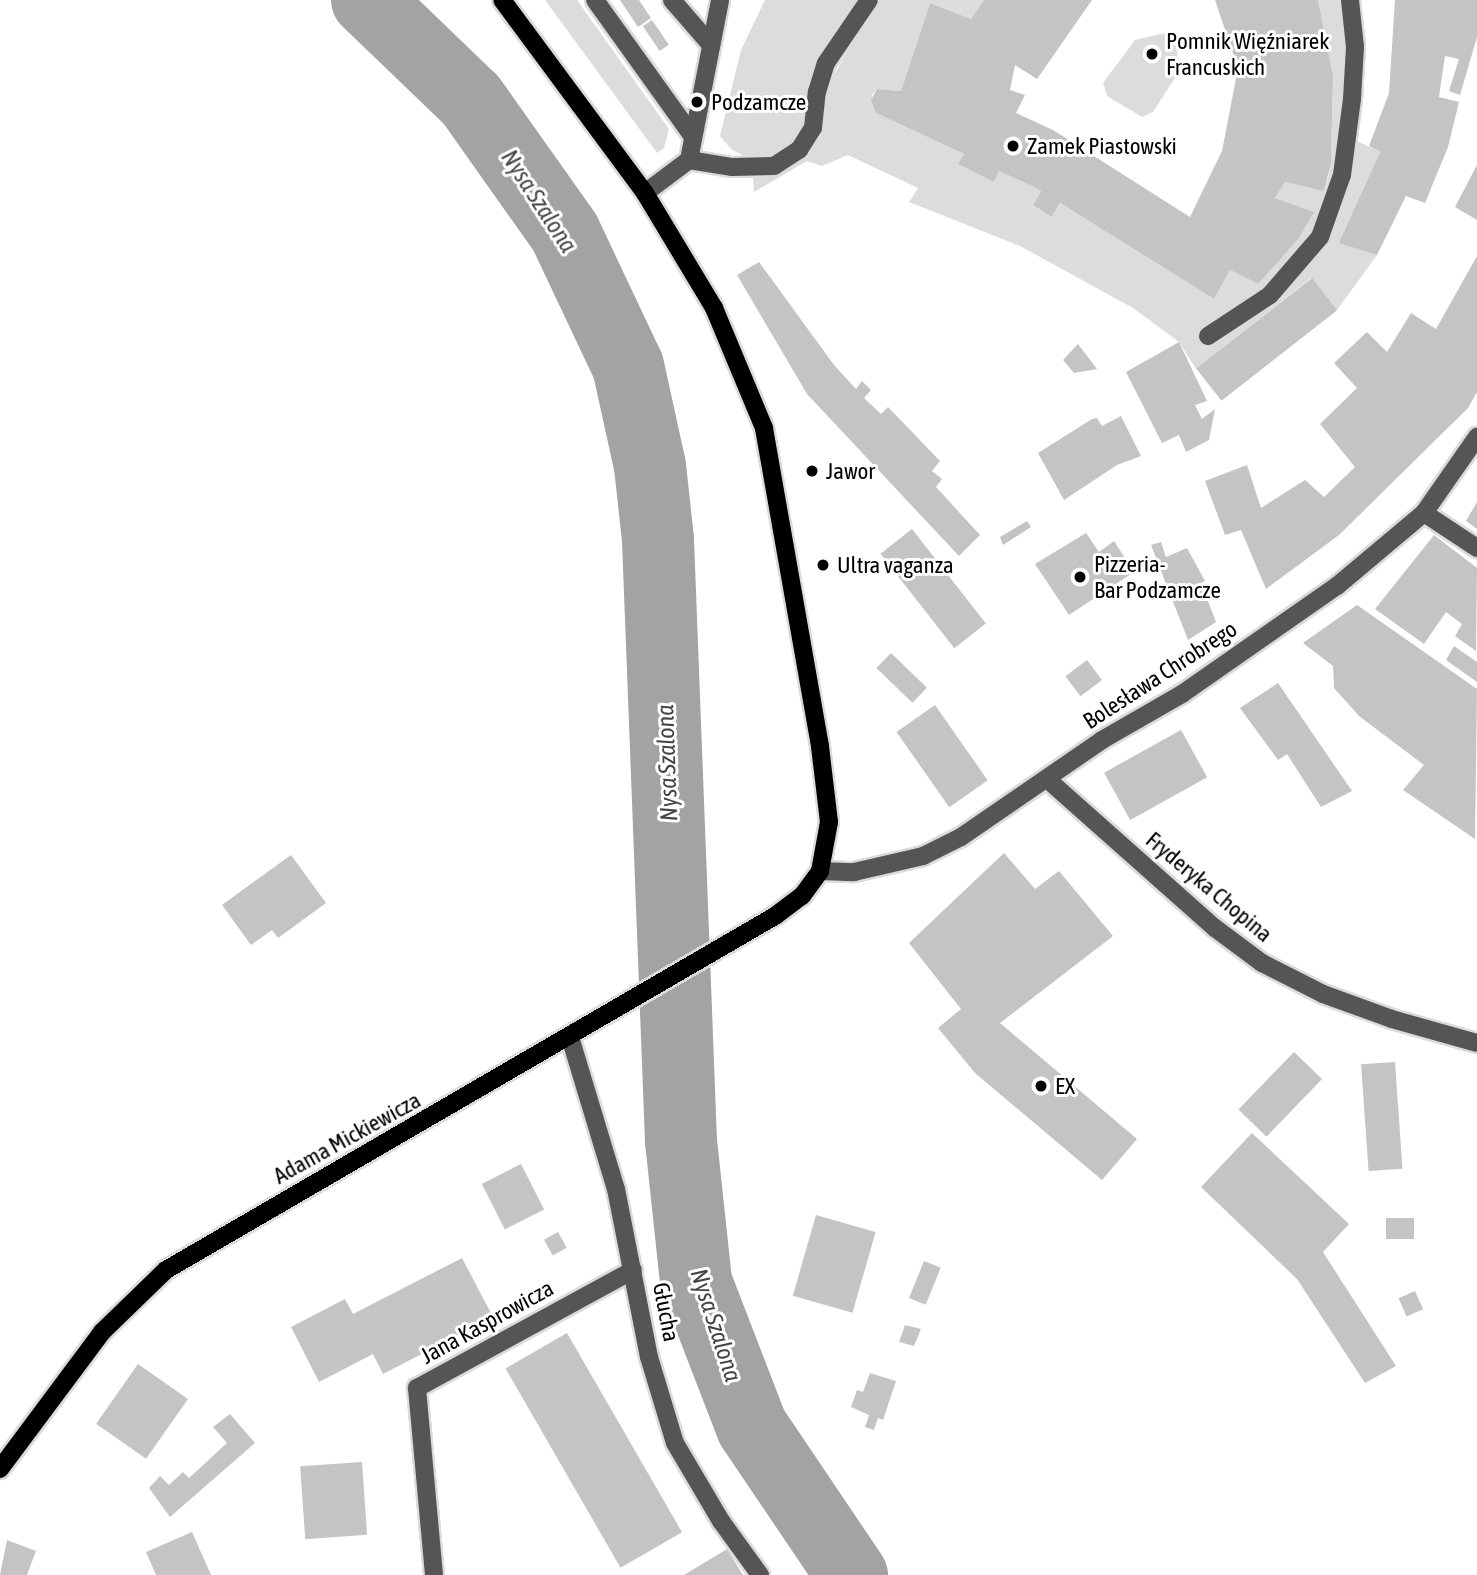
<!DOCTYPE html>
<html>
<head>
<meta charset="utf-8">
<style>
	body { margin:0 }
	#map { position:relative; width:1477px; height:1575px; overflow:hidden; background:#fff; font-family:"Asap Condensed",sans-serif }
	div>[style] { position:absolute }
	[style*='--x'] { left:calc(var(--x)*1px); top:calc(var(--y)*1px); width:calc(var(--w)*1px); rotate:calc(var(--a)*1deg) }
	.green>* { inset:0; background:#dcdcdc }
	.river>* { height:72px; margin:-36px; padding:0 36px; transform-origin:36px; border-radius:36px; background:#a3a3a3 }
	.building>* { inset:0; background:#c4c4c4; transform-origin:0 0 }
	.roads { filter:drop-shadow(2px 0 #dbdbdb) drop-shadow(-2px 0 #dbdbdb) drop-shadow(0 2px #dbdbdb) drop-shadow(0 -2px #dbdbdb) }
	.minor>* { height:18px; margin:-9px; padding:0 9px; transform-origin:9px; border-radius:9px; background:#555 }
	.major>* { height:18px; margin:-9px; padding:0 9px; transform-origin:9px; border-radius:9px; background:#000 }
	.dots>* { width:19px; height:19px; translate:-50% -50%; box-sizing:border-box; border:4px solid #fff; border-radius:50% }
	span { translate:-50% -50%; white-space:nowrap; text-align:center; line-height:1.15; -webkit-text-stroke:6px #fff; paint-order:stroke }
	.poi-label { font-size:23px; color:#000 }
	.left { translate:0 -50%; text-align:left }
	.street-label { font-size:23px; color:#000 }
	.water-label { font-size:24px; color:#444; font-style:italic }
</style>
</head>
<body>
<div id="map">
	<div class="green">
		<div style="clip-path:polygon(545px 0,577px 0,669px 129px,664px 148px,657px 153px)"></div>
		<div style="clip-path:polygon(765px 0,858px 0,812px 77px,800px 140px,780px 154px,750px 159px,731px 149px,720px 136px,741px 50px)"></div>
		<div style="clip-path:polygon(878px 0,984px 0,971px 19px,930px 3px,901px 91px,877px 89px,872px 95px,876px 113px,964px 154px,959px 164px,994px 182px,999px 171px,1032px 186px,1041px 191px,1033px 205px,1050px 217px,1060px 203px,1214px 299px,1230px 270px,1258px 284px,1313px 212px,1275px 198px,1285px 182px,1325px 191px,1331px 164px,1333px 75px,1318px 0,1346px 0,1351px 57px,1337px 165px,1317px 232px,1281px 277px,1200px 337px,1203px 348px,1261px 308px,1327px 235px,1351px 138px,1380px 152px,1340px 242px,1377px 255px,1337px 310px,1311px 278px,1196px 369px,1179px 342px,1133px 308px,1020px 246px,909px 202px,918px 188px,848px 155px,822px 166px,807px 161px,754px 192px,753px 177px,796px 164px,816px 145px,827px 87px)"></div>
		<div style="clip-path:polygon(1165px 33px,1175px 40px,1180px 70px,1153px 112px,1142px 117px,1107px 96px,1103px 83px,1135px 40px)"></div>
	</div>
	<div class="river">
		<div style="--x:367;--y:0;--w:144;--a:43.9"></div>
		<div style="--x:471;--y:100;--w:163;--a:54.7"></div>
		<div style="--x:565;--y:233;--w:147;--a:64.7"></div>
		<div style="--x:628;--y:366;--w:102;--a:77.6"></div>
		<div style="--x:650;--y:466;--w:74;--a:83.8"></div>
		<div style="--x:658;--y:540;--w:601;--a:87.81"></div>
		<div style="--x:681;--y:1141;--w:142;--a:83.9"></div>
		<div style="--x:696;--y:1282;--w:155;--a:68.9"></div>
		<div style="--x:752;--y:1427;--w:179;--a:56"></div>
	</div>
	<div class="building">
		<div style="clip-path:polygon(620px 0,639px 0,651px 18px,638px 27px)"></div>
		<div style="clip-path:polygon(984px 0,1092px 0,1037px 79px,1015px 65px,1010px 90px,1025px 95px,1016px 113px,1053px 130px,1190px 217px,1222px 151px,1238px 68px,1215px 0,1318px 0,1333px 75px,1331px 164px,1324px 191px,1285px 182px,1275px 198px,1314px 212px,1298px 239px,1258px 284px,1230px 270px,1214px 299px,1060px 203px,1051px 217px,1033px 205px,1041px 191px,1032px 186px,999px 171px,994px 182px,958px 164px,964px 154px,876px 113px,871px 100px,877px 89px,901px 91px,930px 3px,971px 19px)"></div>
		<div style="clip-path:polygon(1395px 0,1477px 0,1477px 37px,1460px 95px,1449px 91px,1459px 59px,1445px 56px,1439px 97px,1459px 102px,1448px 147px,1425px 203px,1406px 196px,1377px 255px,1339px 243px,1380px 152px,1369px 146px,1389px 93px)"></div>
		<div style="left:652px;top:20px;width:30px;height:11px;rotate:56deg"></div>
		<div style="clip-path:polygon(1477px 165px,1477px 220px,1455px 207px)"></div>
		<div style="clip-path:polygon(1477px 256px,1477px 392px,1468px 408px,1339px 535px,1266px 589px,1241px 530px,1225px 535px,1205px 481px,1247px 465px,1261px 508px,1305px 480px,1324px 497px,1355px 467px,1320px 424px,1357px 388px,1334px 363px,1367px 332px,1387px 352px,1411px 313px,1436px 329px)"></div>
		<div style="clip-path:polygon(759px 262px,834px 365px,856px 389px,862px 381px,871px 390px,864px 398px,881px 414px,888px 407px,940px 461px,932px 471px,942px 479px,936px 487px,980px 535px,959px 556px,807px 394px,737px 275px)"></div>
		<div style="left:1312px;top:278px;width:41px;height:147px;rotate:52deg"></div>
		<div style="clip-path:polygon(1179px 342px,1207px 401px,1195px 405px,1202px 419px,1215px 409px,1209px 440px,1186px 452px,1179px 435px,1162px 443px,1126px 372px)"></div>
		<div style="clip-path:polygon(1078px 344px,1097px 369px,1074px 373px,1063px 360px)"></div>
		<div style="clip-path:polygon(1121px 416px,1141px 456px,1117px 465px,1064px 500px,1038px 453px,1092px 419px,1097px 418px,1102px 426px)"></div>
		<div style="clip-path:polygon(1477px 502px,1477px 529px,1466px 521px)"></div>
		<div style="clip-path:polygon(1027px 521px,1031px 527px,1003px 545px,1000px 537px)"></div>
		<div style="left:912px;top:529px;width:120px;height:40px;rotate:52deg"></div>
		<div style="clip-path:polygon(1086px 533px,1099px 552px,1114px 541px,1134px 572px,1069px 615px,1035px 564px)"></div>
		<div style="clip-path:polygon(1434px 535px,1477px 568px,1476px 651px,1455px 636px,1462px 624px,1446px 612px,1424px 644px,1375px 609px)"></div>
		<div style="clip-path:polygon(1161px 542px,1166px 557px,1187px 548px,1205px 581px,1201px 583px,1216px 622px,1188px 640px,1151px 545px)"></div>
		<div style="clip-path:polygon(1357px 605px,1477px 689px,1475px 839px,1403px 790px,1424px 765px,1359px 716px,1334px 688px,1333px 666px,1303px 643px)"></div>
		<div style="clip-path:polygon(1454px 646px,1477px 662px,1477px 682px,1446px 660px)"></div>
		<div style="left:891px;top:653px;width:50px;height:21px;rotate:44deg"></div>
		<div style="left:1087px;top:660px;width:25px;height:27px;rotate:53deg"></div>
		<div style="clip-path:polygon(1278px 683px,1352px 791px,1321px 807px,1287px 754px,1278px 760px,1240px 708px)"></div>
		<div style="left:935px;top:705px;width:92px;height:47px;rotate:55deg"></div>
		<div style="left:1181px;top:730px;width:54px;height:88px;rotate:61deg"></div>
		<div style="clip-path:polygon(1004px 853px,1035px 889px,1059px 871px,1113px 936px,1000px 1023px,1137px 1139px,1102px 1180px,975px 1073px,938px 1028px,961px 1009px,909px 943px)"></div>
		<div style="clip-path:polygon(291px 855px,326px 903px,278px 938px,272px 930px,251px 945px,222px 905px)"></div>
		<div style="left:1294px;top:1052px;width:39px;height:80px;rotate:44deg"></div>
		<div style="left:1395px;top:1062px;width:107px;height:34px;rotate:86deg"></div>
		<div style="clip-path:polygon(1252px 1133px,1349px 1224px,1323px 1252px,1396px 1366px,1365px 1383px,1297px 1279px,1201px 1187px)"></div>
		<div style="left:521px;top:1164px;width:51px;height:44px;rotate:63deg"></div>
		<div style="left:816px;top:1215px;width:62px;height:84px;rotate:16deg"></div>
		<div style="left:1414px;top:1218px;width:21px;height:28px;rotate:90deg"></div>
		<div style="left:558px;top:1232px;width:18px;height:16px;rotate:61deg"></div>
		<div style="clip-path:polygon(462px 1258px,493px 1317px,383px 1374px,373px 1354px,319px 1382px,291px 1327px,345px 1299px,353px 1314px)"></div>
		<div style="left:924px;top:1261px;width:18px;height:40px;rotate:22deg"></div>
		<div style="left:1415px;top:1291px;width:20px;height:18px;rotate:66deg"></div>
		<div style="clip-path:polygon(905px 1325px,921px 1329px,914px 1346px,899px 1342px)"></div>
		<div style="left:567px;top:1333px;width:230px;height:71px;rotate:60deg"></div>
		<div style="left:138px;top:1364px;width:61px;height:73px;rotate:35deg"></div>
		<div style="clip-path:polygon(870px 1373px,896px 1381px,883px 1420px,878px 1418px,874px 1430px,865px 1427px,869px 1415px,851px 1407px,857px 1390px,863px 1392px)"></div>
		<div style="clip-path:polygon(230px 1414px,255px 1443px,170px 1517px,149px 1488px,160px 1476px,169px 1485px,183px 1472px,189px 1478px,227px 1443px,213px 1427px)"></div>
		<div style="left:362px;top:1462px;width:73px;height:62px;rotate:86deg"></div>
		<div style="clip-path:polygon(192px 1532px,211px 1575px,156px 1575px,146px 1552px)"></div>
		<div style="clip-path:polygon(7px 1540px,36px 1551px,27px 1575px,0 1575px)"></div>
		<div style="clip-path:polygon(727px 1549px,743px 1575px,684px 1575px)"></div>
	</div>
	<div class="roads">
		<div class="minor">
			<div style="--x:595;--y:0;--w:168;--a:54.4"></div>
			<div style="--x:672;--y:0;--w:60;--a:49.1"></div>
			<div style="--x:689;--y:160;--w:44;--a:9.2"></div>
			<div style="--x:732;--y:167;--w:42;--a:-1.4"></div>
			<div style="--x:774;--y:166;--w:30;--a:-33"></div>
			<div style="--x:799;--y:150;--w:26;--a:-58"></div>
			<div style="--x:813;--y:128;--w:36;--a:-84"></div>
			<div style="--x:817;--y:92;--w:30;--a:-73"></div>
			<div style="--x:826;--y:63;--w:76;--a:-55.7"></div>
			<div style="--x:645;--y:193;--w:55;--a:-36.9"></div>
			<div style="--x:689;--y:160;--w:163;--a:-79"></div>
			<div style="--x:1208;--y:336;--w:74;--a:-33.5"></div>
			<div style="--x:1270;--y:295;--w:77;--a:-49.2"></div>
			<div style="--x:1320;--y:237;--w:66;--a:-70.5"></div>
			<div style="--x:1342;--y:175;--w:77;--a:-82.5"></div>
			<div style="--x:1352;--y:99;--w:52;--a:-86.7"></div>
			<div style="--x:1355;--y:47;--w:47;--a:-96.1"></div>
			<div style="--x:1424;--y:513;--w:64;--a:33.4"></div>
			<div style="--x:1047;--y:779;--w:225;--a:41.6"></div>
			<div style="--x:1215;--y:928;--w:59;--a:36.7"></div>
			<div style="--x:1262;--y:963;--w:68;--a:26.9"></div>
			<div style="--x:1323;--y:994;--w:73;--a:19.9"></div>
			<div style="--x:1392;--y:1019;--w:88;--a:15.8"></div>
			<div style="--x:820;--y:871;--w:34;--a:2"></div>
			<div style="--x:854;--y:872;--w:71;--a:-13.1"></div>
			<div style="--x:923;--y:856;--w:42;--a:-26.6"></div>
			<div style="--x:961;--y:837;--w:171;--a:-34.5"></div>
			<div style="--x:1102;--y:740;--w:92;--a:-29.9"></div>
			<div style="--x:1182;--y:694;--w:189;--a:-34.9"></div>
			<div style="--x:1337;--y:586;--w:114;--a:-40"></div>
			<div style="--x:1424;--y:513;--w:93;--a:-55.1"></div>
			<div style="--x:570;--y:1037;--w:159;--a:73.2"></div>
			<div style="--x:616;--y:1189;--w:171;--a:78.9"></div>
			<div style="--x:649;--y:1357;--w:90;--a:73.2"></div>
			<div style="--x:675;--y:1443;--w:91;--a:59.5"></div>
			<div style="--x:721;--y:1521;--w:67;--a:54.2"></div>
			<div style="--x:434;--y:1575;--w:188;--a:-95.2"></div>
			<div style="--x:417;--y:1388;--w:246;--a:-28.6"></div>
		</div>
		<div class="major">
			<div style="--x:0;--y:1469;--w:171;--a:-53.3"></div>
			<div style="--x:102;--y:1332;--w:89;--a:-44.1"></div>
			<div style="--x:166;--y:1270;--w:704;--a:-30.17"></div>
			<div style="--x:775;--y:916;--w:34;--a:-37"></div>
			<div style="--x:802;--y:896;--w:31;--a:-54"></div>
			<div style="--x:820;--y:871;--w:50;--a:-79.6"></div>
			<div style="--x:829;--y:822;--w:77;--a:-96.8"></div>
			<div style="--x:820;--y:746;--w:323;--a:-100"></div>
			<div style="--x:764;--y:428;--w:130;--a:-112.6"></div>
			<div style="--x:714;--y:308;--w:134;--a:-121"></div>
			<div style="--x:645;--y:193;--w:240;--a:-126.5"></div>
		</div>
	</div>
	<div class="dots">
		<div style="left:1152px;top:54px;background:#000"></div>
		<div style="left:697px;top:102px;background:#000"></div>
		<div style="left:1013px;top:146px;background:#000"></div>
		<div style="left:812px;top:471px;background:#000"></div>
		<div style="left:823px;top:565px;background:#000"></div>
		<div style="left:1080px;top:577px;background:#000"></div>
		<div style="left:1041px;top:1086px;background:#000"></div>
	</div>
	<div class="poi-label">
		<span class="left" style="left:1166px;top:54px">Pomnik Więźniarek<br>Francuskich</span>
		<span class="left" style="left:711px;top:102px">Podzamcze</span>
		<span class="left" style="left:1027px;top:146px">Zamek Piastowski</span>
		<span class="left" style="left:826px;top:471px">Jawor</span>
		<span class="left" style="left:1094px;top:577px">Pizzeria-<br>Bar Podzamcze</span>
		<span class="left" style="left:837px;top:565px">Ultra vaganza</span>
		<span class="left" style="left:1055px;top:1086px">EX</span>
	</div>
	<div class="street-label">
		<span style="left:1160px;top:675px;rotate:-33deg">Bolesława Chrobrego</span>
		<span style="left:1209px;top:887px;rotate:40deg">Fryderyka Chopina</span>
		<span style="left:347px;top:1138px;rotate:-29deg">Adama Mickiewicza</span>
		<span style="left:666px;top:1312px;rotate:79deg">Głucha</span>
		<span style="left:487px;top:1322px;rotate:-29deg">Jana Kasprowicza</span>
	</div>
	<div class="water-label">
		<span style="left:539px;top:201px;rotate:57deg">Nysa Szalona</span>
		<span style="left:667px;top:763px;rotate:-92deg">Nysa Szalona</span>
		<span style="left:716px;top:1325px;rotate:72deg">Nysa Szalona</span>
	</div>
</div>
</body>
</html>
